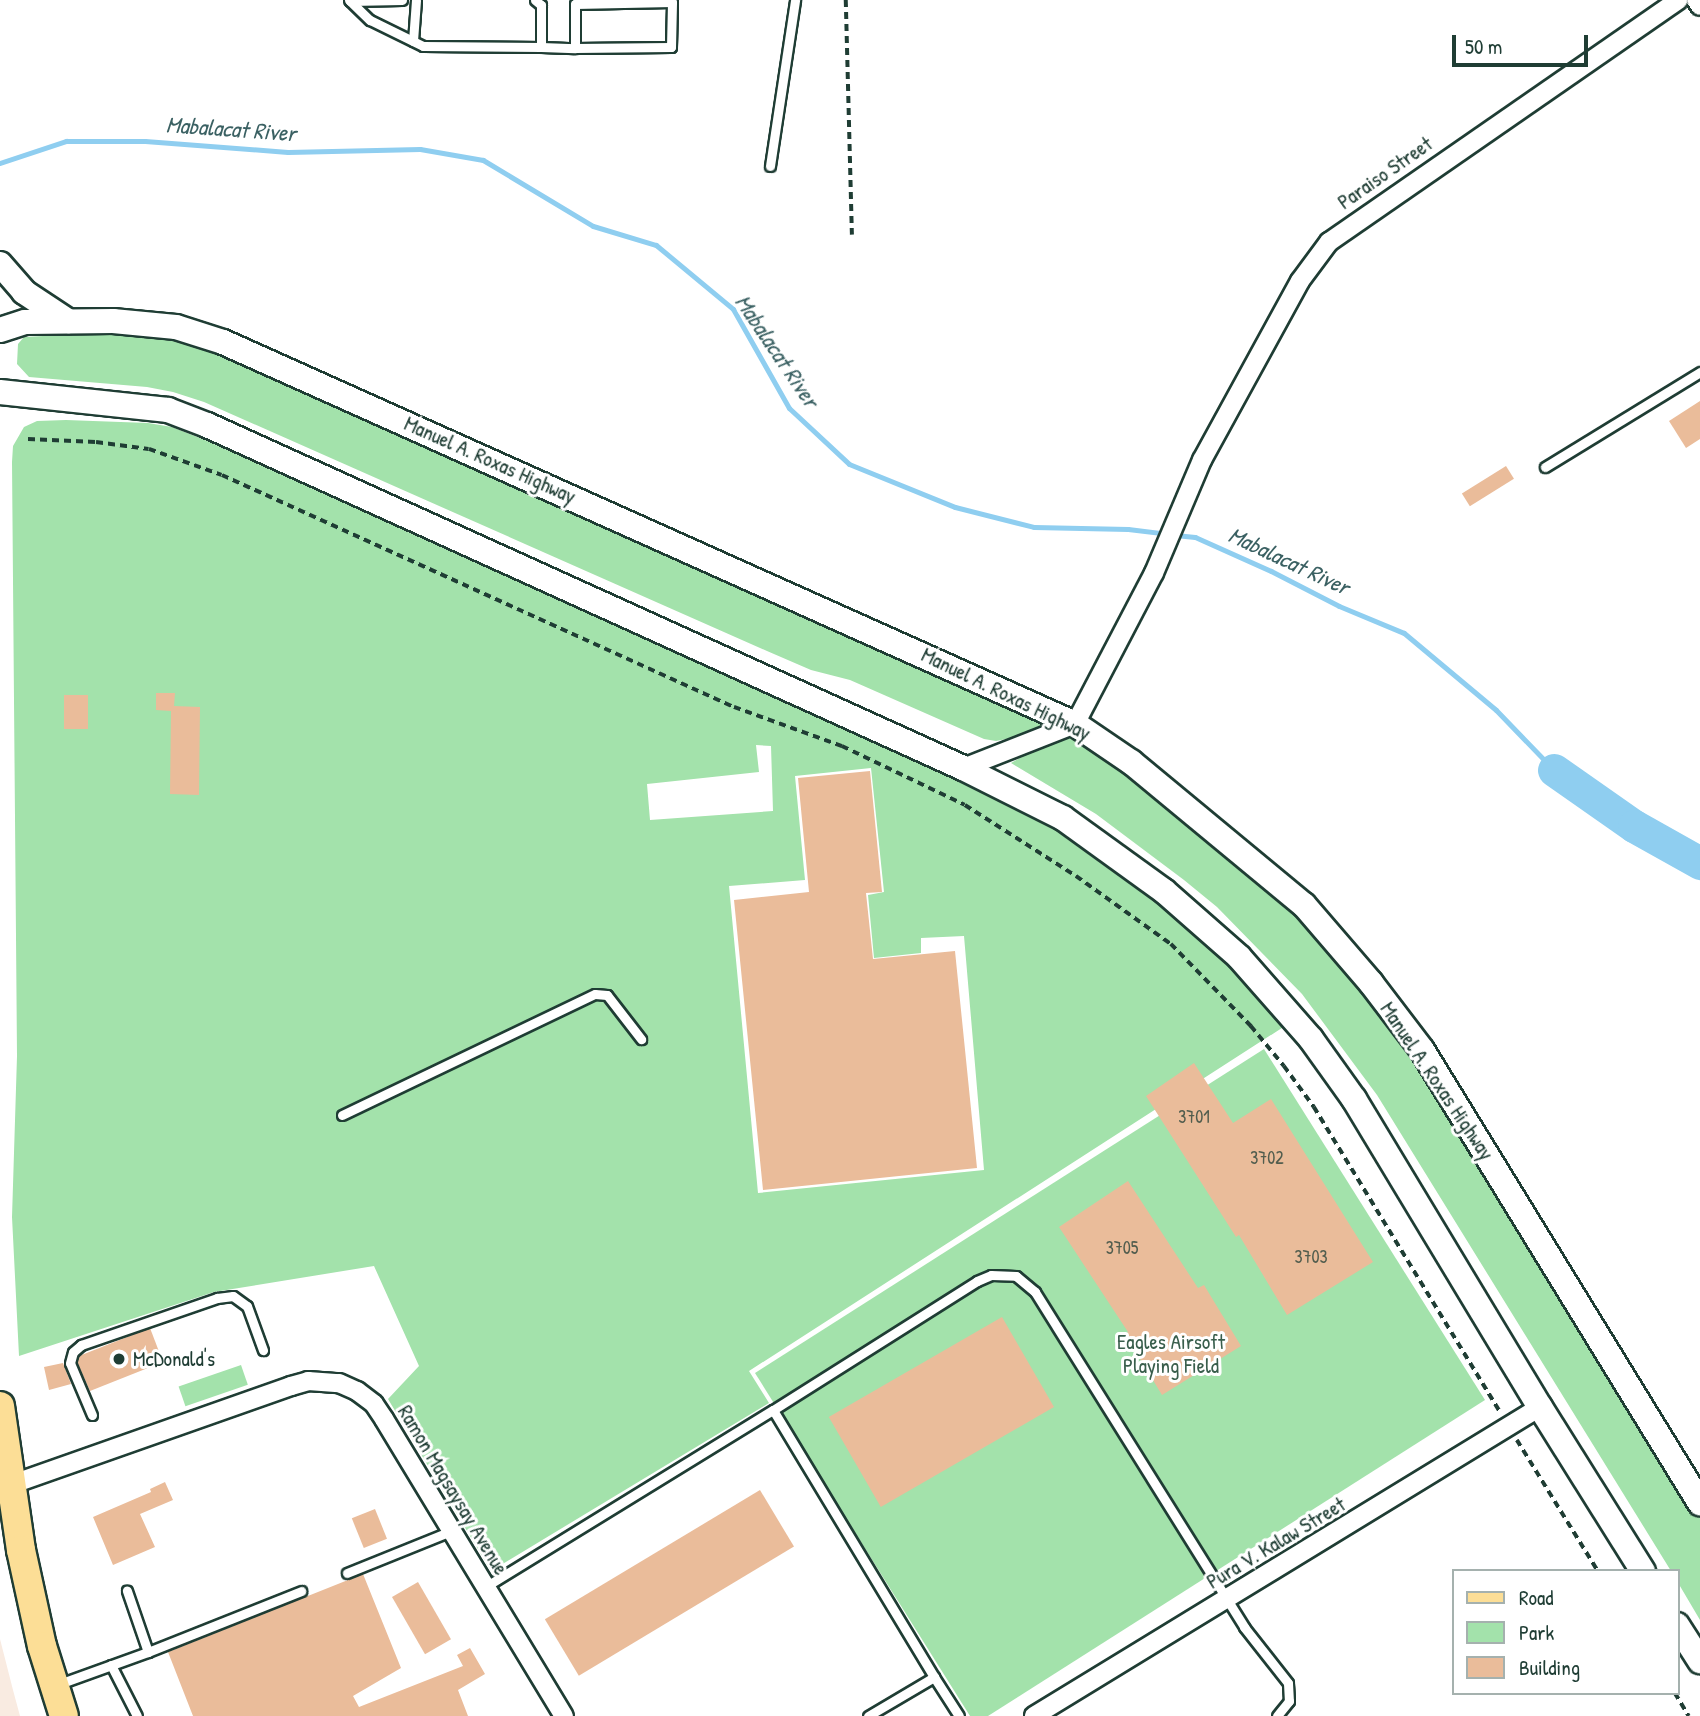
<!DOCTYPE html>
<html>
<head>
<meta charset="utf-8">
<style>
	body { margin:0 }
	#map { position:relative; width:1700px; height:1716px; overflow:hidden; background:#fff; font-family:"Patrick Hand",sans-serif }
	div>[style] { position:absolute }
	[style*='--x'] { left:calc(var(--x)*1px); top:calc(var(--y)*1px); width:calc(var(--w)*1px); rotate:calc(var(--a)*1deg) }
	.built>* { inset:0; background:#f9ebe1 }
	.green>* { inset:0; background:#a3e2ab; transform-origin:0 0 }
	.stream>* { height:5px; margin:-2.5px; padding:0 2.5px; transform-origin:2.5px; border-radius:2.5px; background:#8fcef0 }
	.river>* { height:33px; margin:-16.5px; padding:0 16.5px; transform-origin:16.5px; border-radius:16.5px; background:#8fcef0 }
	.building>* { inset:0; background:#eabc9a; transform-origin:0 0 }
	.path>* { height:3.5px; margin-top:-1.75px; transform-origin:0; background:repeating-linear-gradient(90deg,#1f3d34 0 7px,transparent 0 12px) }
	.roads { filter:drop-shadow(2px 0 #1f3d34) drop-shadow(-2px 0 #1f3d34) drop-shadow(0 2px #1f3d34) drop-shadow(0 -2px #1f3d34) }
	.service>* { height:9px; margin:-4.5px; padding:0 4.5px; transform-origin:4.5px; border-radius:4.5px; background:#fff }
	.minor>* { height:18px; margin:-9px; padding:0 9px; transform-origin:9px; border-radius:9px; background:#fff }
	.secondary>* { height:24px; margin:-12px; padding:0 12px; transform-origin:12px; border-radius:12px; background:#fff }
	.primary>* { height:28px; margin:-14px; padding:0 14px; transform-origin:14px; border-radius:14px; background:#fcde96 }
	.dots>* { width:19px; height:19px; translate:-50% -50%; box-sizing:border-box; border:4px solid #fff; border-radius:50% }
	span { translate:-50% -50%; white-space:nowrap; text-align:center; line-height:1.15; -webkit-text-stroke:6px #fff; paint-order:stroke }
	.number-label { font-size:18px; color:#525d4e }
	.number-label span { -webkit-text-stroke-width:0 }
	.street-label { font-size:21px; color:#1f3d34 }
	.park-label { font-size:21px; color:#395e4c }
	.poi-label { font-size:21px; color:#1f3d34 }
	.left { translate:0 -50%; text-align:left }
	.water-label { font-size:23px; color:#3b6163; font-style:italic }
	.legend { position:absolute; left:1452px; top:1569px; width:228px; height:126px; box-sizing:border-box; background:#fff; border:2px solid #a5b1ae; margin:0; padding:9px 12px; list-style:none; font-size:21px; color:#1f3d34 }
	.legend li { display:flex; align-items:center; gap:14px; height:35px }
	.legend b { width:35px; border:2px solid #a5b1ae }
	.scale { position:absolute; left:1452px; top:35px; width:136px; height:32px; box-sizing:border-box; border:4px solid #1f3d34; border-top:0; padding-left:9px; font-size:21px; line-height:24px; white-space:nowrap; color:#1f3d34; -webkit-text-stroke:5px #fff; paint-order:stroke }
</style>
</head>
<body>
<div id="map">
	<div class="built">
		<div style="clip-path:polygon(0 1639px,13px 1690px,20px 1716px,0 1716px)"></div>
	</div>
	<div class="green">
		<div style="clip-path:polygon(119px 332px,147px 333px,204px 344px,1051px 723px,1022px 736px,996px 741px,984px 739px,850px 680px,811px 670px,767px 651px,204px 402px,173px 392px,147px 387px,29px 377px,17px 364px,18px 344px,24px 337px)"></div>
		<div style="clip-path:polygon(evenodd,66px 420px,148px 423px,172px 427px,205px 440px,993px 797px,1062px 832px,1151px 895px,1249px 983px,1285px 1026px,749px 1371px,769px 1403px,491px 1571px,388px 1399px,419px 1366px,374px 1266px,214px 1292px,19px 1356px,12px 1217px,17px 1056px,12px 462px,13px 446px,24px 427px,37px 421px,66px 420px,756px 745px,771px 746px,773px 811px,650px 820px,647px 784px,759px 772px,756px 745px,66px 420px,871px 768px,884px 892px,868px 895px,874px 958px,921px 953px,921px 938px,964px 936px,984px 1170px,758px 1193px,729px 886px,805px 880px,795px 776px,871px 768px)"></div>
		<div style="clip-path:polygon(1058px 736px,1080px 741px,1144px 782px,1295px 907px,1426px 1071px,1700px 1518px,1700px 1620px,1677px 1581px,1677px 1571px,1671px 1571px,1377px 1095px,1302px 994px,1217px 907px,1184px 880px,1096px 814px,1011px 763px)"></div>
		<div style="clip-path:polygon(1264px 1049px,1485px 1400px,988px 1716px,970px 1716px,755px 1373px)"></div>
		<div style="left:241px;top:1365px;width:21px;height:66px;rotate:71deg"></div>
	</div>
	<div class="stream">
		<div style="--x:0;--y:163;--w:70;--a:-18.4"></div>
		<div style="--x:66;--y:141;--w:79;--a:0"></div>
		<div style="--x:145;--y:141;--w:143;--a:4.4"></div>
		<div style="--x:288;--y:152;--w:132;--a:-1.3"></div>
		<div style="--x:420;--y:149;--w:64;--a:9.9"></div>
		<div style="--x:483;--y:160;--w:128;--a:31"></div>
		<div style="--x:593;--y:226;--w:66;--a:16.8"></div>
		<div style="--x:656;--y:245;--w:100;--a:39.7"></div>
		<div style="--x:733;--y:309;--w:114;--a:60.5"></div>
		<div style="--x:789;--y:408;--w:82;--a:43"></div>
		<div style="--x:849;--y:464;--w:114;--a:22.1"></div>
		<div style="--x:955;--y:507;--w:81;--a:14.2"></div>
		<div style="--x:1034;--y:527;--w:94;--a:1.2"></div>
		<div style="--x:1128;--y:529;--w:38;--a:7"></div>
		<div style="--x:1175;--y:535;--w:20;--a:6"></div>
		<div style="--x:1195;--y:537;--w:83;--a:24.1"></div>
		<div style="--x:1271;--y:571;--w:76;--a:27.2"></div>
		<div style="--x:1339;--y:606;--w:70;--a:22.6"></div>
		<div style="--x:1404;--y:633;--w:120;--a:39.9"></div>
		<div style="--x:1496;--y:710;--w:83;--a:46"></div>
	</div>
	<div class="river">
		<div style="--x:1554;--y:770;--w:98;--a:35"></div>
		<div style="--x:1634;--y:826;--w:76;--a:29.3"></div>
	</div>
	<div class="building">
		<div style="clip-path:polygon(1700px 401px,1700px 439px,1686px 448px,1669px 421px)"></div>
		<div style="left:1506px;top:466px;width:15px;height:52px;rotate:58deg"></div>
		<div style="clip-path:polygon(156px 693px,175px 693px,174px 706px,200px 707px,199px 795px,170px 794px,171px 711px,156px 710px)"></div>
		<div style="left:64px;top:695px;width:24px;height:34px"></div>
		<div style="clip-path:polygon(870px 771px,882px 892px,866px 893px,873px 959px,955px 951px,977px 1168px,763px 1190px,734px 900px,809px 892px,798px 778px)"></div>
		<div style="clip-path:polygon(1194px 1063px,1233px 1123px,1271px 1099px,1373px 1262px,1287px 1315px,1239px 1235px,1236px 1237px,1146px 1096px)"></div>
		<div style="clip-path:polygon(1128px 1181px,1198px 1288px,1204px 1285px,1241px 1346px,1162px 1395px,1125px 1334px,1128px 1332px,1059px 1227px)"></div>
		<div style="left:1002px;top:1317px;width:104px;height:200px;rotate:60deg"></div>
		<div style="clip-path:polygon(150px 1328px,163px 1362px,90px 1391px,77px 1362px,79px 1356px)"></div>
		<div style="clip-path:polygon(63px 1363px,71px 1384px,49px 1390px,44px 1367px)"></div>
		<div style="clip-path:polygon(165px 1482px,173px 1500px,140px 1514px,155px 1547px,113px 1565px,93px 1517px,151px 1492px,150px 1489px)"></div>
		<div style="left:760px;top:1490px;width:66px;height:251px;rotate:59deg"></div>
		<div style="left:375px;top:1509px;width:32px;height:25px;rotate:68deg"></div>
		<div style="clip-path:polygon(363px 1574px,401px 1668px,353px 1696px,359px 1707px,463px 1666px,457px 1655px,470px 1648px,485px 1674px,458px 1690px,468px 1716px,193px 1716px,168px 1652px)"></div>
		<div style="left:418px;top:1582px;width:66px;height:30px;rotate:60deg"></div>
	</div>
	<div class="path">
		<div style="--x:846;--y:0;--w:235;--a:88.5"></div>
		<div style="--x:28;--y:439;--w:68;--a:2.5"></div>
		<div style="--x:96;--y:442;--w:53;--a:7.5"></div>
		<div style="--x:149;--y:449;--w:77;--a:19.6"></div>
		<div style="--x:222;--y:475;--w:562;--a:24.38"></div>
		<div style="--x:734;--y:707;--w:115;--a:19.9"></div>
		<div style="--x:842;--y:746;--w:136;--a:25.6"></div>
		<div style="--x:965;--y:805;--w:132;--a:32.6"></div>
		<div style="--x:1076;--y:876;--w:117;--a:35.6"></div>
		<div style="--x:1171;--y:944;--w:115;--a:45.7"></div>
		<div style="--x:1251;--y:1026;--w:52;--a:50.5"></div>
		<div style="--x:1284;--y:1066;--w:51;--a:53.8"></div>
		<div style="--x:1314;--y:1107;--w:357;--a:58.6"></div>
		<div style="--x:1517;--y:1440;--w:154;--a:58.3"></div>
		<div style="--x:1675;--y:1693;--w:27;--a:59"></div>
	</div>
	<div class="roads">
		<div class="service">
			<div style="--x:349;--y:0;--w:29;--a:44"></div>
			<div style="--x:370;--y:20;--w:59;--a:26.1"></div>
			<div style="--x:423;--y:46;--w:118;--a:0.5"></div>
			<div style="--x:535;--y:0;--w:8;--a:40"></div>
			<div style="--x:541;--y:5;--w:42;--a:90"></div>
			<div style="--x:541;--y:47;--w:34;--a:2"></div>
			<div style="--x:575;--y:48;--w:96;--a:-0.6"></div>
			<div style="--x:671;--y:47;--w:45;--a:-88.7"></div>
			<div style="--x:672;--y:2;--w:97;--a:178.8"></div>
			<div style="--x:575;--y:4;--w:44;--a:90"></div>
			<div style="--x:350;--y:1;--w:52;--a:-1.1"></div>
			<div style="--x:413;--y:41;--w:41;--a:-85.8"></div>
			<div style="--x:770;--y:166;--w:168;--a:-81.4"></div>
			<div style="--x:1545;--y:467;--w:182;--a:-31.5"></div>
			<div style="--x:342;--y:1115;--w:280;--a:-25.6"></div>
			<div style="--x:595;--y:994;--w:12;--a:5"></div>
			<div style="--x:607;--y:995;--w:56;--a:52.3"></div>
			<div style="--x:773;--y:1410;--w:241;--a:-32.3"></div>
			<div style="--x:977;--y:1281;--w:15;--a:-23"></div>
			<div style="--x:991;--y:1275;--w:25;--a:2"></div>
			<div style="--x:1016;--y:1276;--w:25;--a:40"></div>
			<div style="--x:1035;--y:1292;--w:395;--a:58"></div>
			<div style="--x:1244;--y:1627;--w:71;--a:51.8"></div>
			<div style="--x:1288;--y:1683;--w:18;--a:87"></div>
			<div style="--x:1289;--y:1701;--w:19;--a:129"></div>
			<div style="--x:92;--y:1415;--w:56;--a:-112.9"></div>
			<div style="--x:70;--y:1363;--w:11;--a:-75"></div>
			<div style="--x:73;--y:1352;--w:11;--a:-41"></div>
			<div style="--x:81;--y:1345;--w:144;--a:-19.1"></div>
			<div style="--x:217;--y:1298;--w:16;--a:-7"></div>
			<div style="--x:233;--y:1296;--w:17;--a:36"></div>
			<div style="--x:247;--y:1306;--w:47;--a:70"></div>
			<div style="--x:347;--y:1573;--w:112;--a:-22"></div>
			<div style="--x:485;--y:1587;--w:338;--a:-31.6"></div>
			<div style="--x:773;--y:1410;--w:312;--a:58.9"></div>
			<div style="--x:148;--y:1652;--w:165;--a:-21.7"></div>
			<div style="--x:111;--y:1665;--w:57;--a:63"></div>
			<div style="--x:59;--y:1684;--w:95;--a:-19.8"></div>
			<div style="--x:148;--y:1652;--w:65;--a:-109"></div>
			<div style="--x:868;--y:1716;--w:77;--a:-30.6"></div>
			<div style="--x:934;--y:1677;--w:46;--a:57.3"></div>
		</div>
		<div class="minor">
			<div style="--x:1696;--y:0;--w:7;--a:56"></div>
			<div style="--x:963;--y:768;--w:120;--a:-21.4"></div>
			<div style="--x:1075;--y:724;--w:170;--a:-62.4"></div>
			<div style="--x:1154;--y:573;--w:123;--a:-67"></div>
			<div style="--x:1202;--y:460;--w:204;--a:-61.3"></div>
			<div style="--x:1300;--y:281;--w:49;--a:-53.4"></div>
			<div style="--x:1329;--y:242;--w:425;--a:-34.7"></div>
			<div style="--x:10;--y:1485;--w:298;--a:-19.4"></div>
			<div style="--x:291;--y:1386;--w:18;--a:-16"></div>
			<div style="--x:308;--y:1381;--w:31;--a:4"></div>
			<div style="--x:339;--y:1383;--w:20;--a:24"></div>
			<div style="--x:357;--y:1391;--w:21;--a:37"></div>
			<div style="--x:374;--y:1404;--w:18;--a:56"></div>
			<div style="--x:384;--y:1419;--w:347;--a:58.8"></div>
			<div style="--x:1034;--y:1716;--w:593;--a:-31.41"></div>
		</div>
		<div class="secondary">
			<div style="--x:0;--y:264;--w:37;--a:49"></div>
			<div style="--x:24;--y:292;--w:53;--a:33.4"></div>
			<div style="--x:0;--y:330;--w:26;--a:-18"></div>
			<div style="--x:25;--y:322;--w:88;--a:-0.7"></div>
			<div style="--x:113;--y:321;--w:63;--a:5.4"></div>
			<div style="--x:176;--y:327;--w:49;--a:17.7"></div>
			<div style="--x:223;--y:342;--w:934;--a:24.15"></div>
			<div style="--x:1075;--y:724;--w:68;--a:34.2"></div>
			<div style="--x:1131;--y:762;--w:224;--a:39.6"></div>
			<div style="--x:1304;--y:905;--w:103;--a:49.3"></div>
			<div style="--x:1371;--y:983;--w:84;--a:52.7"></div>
			<div style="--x:1422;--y:1050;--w:532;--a:58.46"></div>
			<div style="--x:0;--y:392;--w:169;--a:6.1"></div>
			<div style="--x:168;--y:410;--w:42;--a:21"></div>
			<div style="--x:207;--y:425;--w:830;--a:24.4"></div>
			<div style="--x:963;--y:768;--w:112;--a:26.6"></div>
			<div style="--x:1063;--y:818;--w:125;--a:35.9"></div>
			<div style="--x:1164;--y:891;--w:100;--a:41.3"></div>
			<div style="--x:1239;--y:957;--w:109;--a:48.7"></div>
			<div style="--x:1311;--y:1039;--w:74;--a:54.4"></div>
			<div style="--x:1354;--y:1099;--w:360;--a:58.9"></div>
			<div style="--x:1540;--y:1407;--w:194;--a:57.9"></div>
			<div style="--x:1677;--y:1625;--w:43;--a:57.4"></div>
		</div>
		<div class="primary">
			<div style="--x:0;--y:1406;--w:146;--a:81.7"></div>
			<div style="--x:21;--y:1550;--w:98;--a:77.7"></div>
			<div style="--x:42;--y:1646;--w:73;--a:72.6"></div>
		</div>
	</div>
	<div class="dots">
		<div style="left:119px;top:1359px;background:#1f3d34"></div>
	</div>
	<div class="number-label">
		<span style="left:1194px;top:1117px">3701</span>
		<span style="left:1267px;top:1158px">3702</span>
		<span style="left:1122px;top:1248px">3705</span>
		<span style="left:1311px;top:1257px">3703</span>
	</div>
	<div class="street-label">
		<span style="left:1385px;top:173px;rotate:-35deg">Paraiso Street</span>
		<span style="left:490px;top:460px;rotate:24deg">Manuel A. Roxas Highway</span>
		<span style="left:1006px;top:694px;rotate:26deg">Manuel A. Roxas Highway</span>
		<span style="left:1437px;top:1081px;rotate:56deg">Manuel A. Roxas Highway</span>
		<span style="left:453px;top:1490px;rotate:59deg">Ramon Magsaysay Avenue</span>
		<span style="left:1276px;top:1543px;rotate:-31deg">Pura V. Kalaw Street</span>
	</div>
	<div class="park-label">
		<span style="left:1171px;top:1354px">Eagles Airsoft<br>Playing Field</span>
	</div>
	<div class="poi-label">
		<span class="left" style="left:133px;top:1359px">McDonald's</span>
	</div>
	<div class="water-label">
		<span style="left:231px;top:129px;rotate:4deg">Mabalacat River</span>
		<span style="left:777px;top:351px;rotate:56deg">Mabalacat River</span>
		<span style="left:1289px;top:561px;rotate:25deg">Mabalacat River</span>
	</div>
	<ul class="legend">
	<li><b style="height:9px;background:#fcde96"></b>Road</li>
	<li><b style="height:19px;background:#a3e2ab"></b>Park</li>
	<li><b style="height:19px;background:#eabc9a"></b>Building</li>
	</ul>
	<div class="scale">50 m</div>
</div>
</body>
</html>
